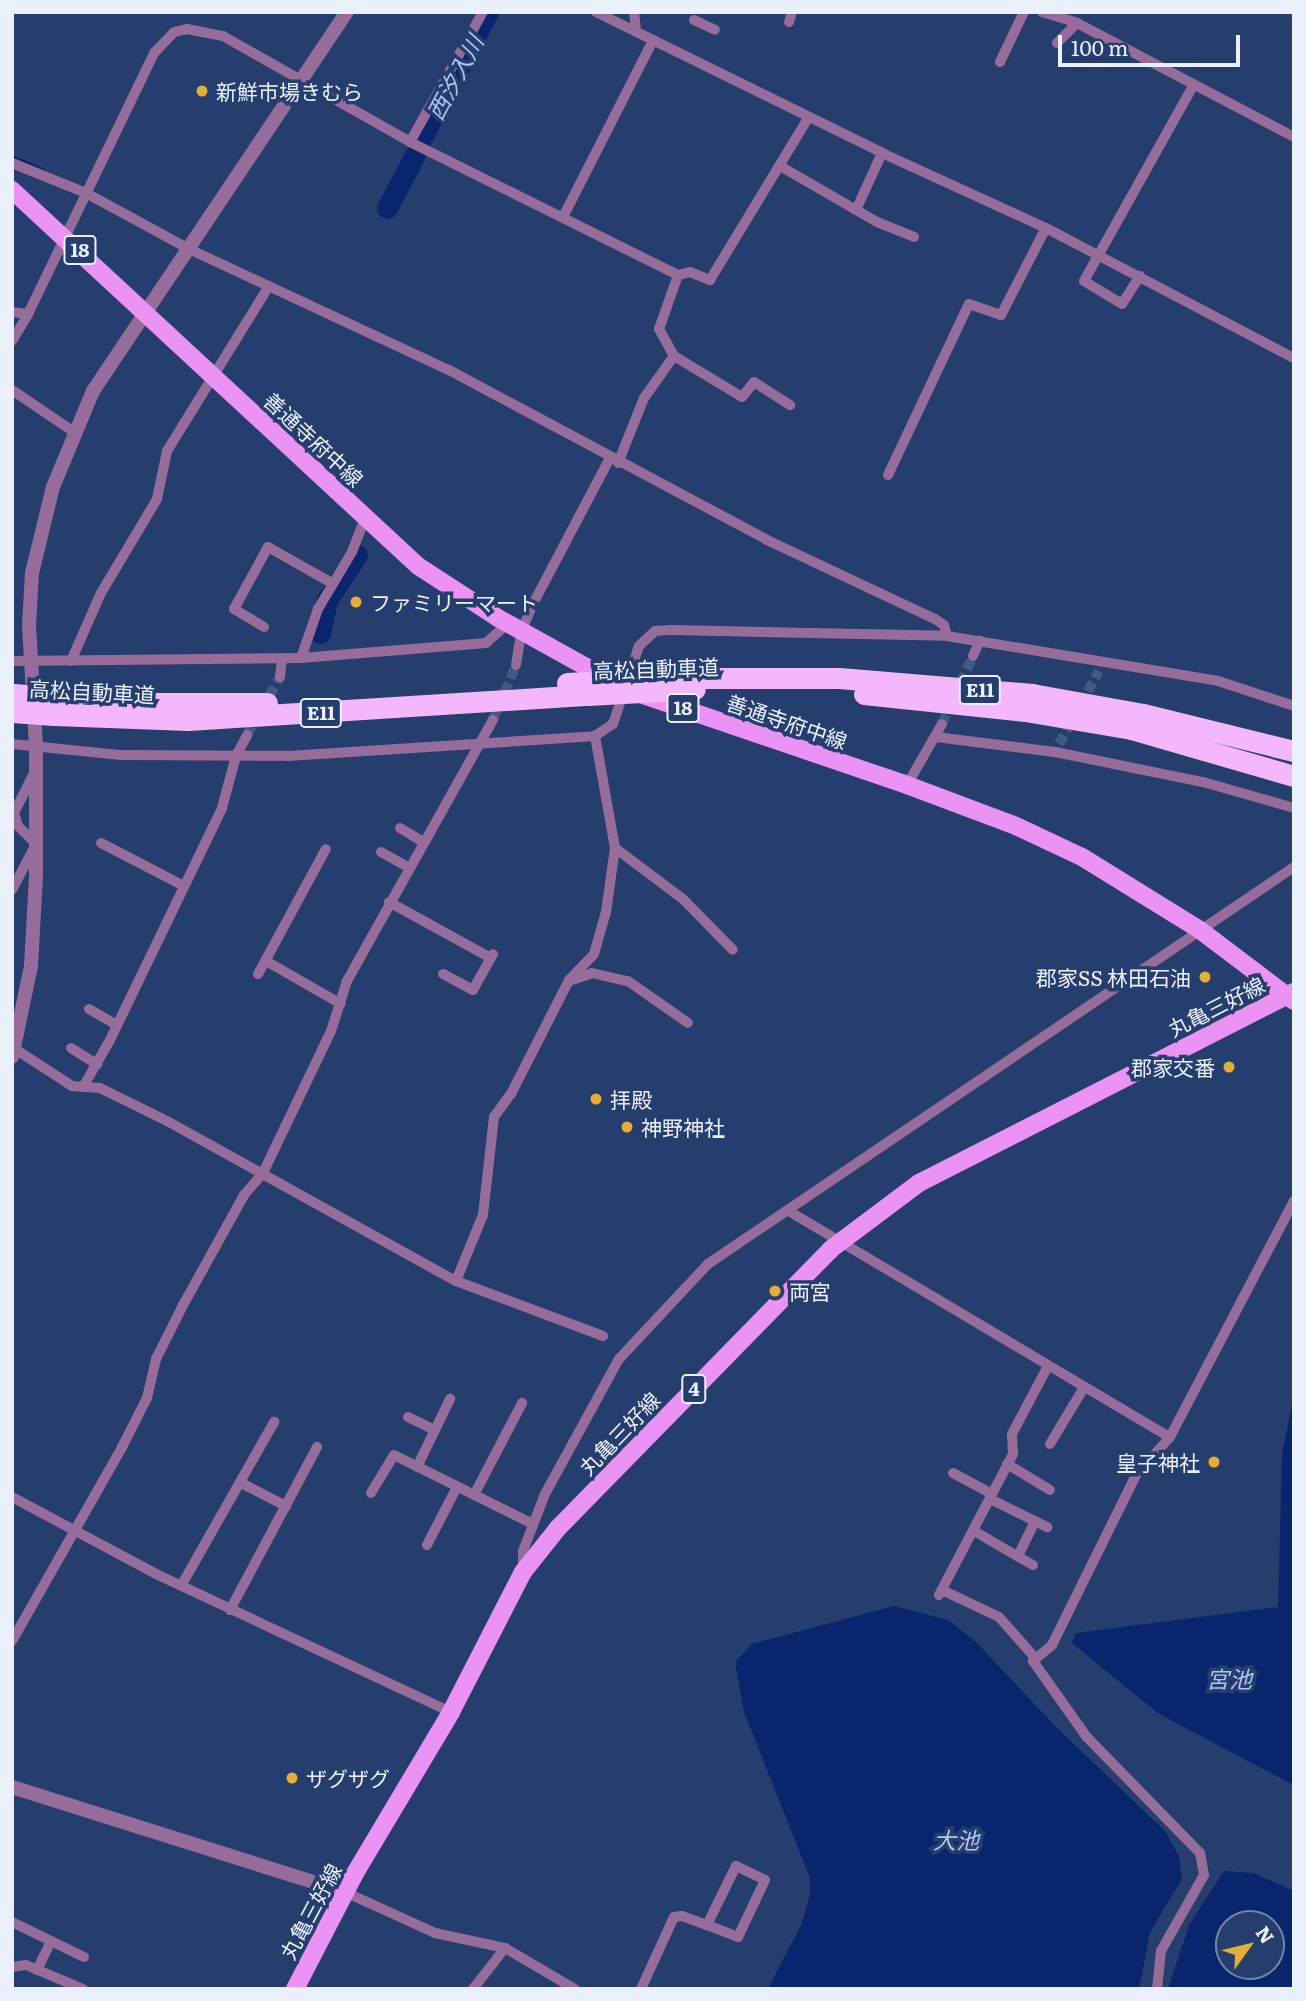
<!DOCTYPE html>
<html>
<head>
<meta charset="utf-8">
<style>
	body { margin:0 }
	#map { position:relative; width:1306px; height:2001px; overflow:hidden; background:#263e6e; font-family:Literata,"Noto Sans JP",serif }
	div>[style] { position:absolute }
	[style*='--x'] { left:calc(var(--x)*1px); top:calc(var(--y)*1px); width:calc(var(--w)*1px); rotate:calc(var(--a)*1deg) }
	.water>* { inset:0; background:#08256d }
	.stream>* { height:3.5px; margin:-1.75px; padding:0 1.75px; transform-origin:1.75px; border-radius:1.75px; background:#08256d }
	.river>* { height:21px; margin:-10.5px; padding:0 10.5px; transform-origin:10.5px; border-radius:10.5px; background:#08256d }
	.minor-tunnel>* { height:10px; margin-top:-5px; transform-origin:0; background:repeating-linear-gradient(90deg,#435983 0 10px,transparent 0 15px) }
	.minor>* { height:10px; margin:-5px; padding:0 5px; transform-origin:5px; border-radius:5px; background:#966c9a }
	.tertiary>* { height:14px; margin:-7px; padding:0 7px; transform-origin:7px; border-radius:7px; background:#966c9a }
	.primary>* { height:18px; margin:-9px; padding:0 9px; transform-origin:9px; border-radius:9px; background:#ea93f4 }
	.motorway>* { height:21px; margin:-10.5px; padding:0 10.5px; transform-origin:10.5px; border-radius:10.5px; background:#f5b7fc }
	.motorway-bridge>* { height:21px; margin:-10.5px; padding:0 10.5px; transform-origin:10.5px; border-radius:10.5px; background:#f5b7fc }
	.dots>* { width:19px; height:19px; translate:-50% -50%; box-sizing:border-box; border:4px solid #263e6e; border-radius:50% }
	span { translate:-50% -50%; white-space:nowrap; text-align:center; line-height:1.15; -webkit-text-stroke:7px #263e6e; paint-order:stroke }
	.shield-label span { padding:2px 5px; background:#263e6e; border:2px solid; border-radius:5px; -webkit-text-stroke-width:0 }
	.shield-label { font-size:19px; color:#eaf1fd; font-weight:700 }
	.poi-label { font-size:21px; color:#eaf1fd }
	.left { translate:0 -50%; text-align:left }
	.right { translate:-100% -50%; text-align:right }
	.street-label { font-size:21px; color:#eaf1fd }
	.water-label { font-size:23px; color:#afc4ee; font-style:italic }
	.frame { position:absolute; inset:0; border:14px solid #eaf1fd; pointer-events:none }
	.north { position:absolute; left:1215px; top:1910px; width:70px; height:70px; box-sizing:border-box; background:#263e6e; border:2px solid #7486a7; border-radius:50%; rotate:56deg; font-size:19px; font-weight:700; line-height:28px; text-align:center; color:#eaf1fd }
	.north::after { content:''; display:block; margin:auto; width:24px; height:32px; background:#e3ae35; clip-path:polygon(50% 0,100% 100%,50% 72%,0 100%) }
	.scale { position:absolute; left:1058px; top:35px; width:182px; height:32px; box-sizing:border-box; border:4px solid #eaf1fd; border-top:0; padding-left:9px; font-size:21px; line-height:24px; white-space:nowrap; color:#eaf1fd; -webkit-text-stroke:5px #263e6e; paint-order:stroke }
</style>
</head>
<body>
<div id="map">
	<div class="water">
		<div style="clip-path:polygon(1294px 1395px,1294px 1785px,1159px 1714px,1072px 1643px,1076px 1633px,1278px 1607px,1282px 1455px)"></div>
		<div style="clip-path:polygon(894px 1606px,948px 1620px,975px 1641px,1057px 1728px,1165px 1831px,1179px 1856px,1182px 1879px,1150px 1932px,1139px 1989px,768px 1989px,801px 1925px,810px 1895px,810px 1878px,744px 1712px,735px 1662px,752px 1644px)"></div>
		<div style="clip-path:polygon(evenodd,1224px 1871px,1253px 1873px,1294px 1891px,1294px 1989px,1168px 1989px,1189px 1925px,1224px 1871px,1229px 1924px,1271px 1924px,1271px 1966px,1229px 1966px,1229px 1924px)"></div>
	</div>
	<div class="stream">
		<div style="--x:12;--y:157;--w:34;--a:23"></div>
	</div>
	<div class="river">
		<div style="--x:420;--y:141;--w:146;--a:-62.2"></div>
		<div style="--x:387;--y:208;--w:60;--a:-62.2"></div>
		<div style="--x:320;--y:633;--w:34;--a:-78"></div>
		<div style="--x:327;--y:600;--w:54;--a:-56.3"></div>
	</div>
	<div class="minor-tunnel">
		<div style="--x:493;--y:720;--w:60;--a:-67.3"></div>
		<div style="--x:942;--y:724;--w:75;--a:-65.5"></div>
		<div style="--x:247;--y:735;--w:67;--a:-60.4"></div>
		<div style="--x:1059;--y:744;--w:83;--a:-61.3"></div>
	</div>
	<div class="minor">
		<div style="--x:596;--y:12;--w:319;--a:26.2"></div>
		<div style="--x:882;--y:153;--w:180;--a:24.6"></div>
		<div style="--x:1046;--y:228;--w:280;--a:27.7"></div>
		<div style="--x:634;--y:12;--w:20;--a:84"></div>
		<div style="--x:1042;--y:12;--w:37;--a:17"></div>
		<div style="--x:1077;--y:23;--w:245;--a:27.7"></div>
		<div style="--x:694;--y:20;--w:23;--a:25"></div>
		<div style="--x:789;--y:22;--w:10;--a:-73"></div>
		<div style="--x:1057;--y:43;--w:28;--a:-45"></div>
		<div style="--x:1000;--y:62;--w:55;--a:-64.4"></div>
		<div style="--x:410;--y:142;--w:149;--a:-60.7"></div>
		<div style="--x:12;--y:163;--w:80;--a:22.1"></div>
		<div style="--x:86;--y:193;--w:117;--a:28.5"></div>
		<div style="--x:189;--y:249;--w:287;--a:25"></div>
		<div style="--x:449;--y:370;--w:361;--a:28.1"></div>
		<div style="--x:767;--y:540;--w:186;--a:25.2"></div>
		<div style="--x:935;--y:619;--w:11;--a:34"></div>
		<div style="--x:944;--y:625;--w:11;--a:75"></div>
		<div style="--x:780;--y:166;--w:112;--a:30"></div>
		<div style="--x:877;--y:222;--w:40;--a:22"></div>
		<div style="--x:856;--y:210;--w:63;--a:-65.5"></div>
		<div style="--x:563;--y:217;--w:199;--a:-63"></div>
		<div style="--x:1140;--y:276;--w:33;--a:123"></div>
		<div style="--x:1122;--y:304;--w:44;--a:-148.8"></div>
		<div style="--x:1084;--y:281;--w:223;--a:-60.8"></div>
		<div style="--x:12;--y:312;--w:16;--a:7"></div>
		<div style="--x:28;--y:314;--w:290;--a:-64.2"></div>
		<div style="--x:154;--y:53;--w:29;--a:-46"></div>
		<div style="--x:174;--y:32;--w:13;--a:-13"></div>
		<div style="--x:187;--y:29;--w:37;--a:11"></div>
		<div style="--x:223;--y:36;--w:215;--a:29.5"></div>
		<div style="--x:410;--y:142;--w:299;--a:26.4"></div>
		<div style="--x:678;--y:275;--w:12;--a:-14"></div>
		<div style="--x:690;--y:272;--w:22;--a:22"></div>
		<div style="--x:710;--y:280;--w:189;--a:-58.8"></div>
		<div style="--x:12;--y:341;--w:31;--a:-59"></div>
		<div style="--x:674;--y:356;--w:79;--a:31.1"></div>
		<div style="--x:742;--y:397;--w:19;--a:-51"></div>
		<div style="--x:754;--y:382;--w:43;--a:32.6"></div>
		<div style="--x:12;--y:390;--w:75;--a:34.1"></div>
		<div style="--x:618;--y:463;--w:70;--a:-68.2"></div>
		<div style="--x:644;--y:398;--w:52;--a:-54.5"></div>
		<div style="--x:674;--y:356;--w:31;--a:-119"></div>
		<div style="--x:659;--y:329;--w:57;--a:-70.6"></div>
		<div style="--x:888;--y:475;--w:189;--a:-64.7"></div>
		<div style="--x:969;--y:304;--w:34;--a:19"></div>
		<div style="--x:1001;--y:315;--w:98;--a:-62.7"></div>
		<div style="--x:264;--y:627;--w:35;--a:-149"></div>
		<div style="--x:234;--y:609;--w:71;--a:-61.3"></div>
		<div style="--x:268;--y:547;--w:73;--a:29.4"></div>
		<div style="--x:973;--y:656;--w:17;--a:-66"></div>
		<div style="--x:301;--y:658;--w:52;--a:-70.9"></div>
		<div style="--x:318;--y:609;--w:66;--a:-59.2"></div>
		<div style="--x:352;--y:552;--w:36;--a:-69"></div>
		<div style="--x:12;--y:661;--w:289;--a:-0.6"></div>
		<div style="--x:301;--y:658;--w:186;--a:-4.6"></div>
		<div style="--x:486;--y:643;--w:28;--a:-42"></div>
		<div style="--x:71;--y:661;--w:74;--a:-66.2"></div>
		<div style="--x:101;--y:593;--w:109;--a:-59.2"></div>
		<div style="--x:157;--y:499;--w:49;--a:-78.2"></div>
		<div style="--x:167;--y:451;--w:194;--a:-58.3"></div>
		<div style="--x:516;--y:665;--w:33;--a:-81"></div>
		<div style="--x:521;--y:632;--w:33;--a:-67"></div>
		<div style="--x:534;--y:602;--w:163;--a:-62.2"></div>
		<div style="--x:280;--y:677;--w:18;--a:-84"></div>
		<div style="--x:936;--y:737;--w:120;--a:7.2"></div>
		<div style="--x:1055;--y:752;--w:151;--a:11.5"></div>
		<div style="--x:1203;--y:782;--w:95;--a:15.9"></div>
		<div style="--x:12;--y:744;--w:110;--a:5.8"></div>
		<div style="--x:121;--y:755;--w:167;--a:0.3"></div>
		<div style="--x:288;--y:756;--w:308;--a:-3.7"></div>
		<div style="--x:595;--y:736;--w:22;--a:-34"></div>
		<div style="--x:613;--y:724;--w:82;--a:-71.6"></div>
		<div style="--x:639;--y:646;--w:22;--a:-43"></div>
		<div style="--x:655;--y:631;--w:16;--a:-4"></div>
		<div style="--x:671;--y:630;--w:276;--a:1.2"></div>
		<div style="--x:947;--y:636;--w:275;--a:9.4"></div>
		<div style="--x:1218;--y:681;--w:80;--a:18.2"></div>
		<div style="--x:907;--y:785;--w:70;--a:-60.2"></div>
		<div style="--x:400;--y:828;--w:26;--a:31"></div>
		<div style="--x:101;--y:843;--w:91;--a:27.4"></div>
		<div style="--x:615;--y:848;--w:85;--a:36.9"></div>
		<div style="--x:683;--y:899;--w:71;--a:45.6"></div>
		<div style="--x:381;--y:852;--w:31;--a:29"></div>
		<div style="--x:12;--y:890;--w:52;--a:-62.4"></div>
		<div style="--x:36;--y:844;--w:25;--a:-135"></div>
		<div style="--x:18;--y:826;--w:14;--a:-107"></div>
		<div style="--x:14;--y:813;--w:49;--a:-63.4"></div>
		<div style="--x:389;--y:902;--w:116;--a:28.8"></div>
		<div style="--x:266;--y:961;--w:86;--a:29.8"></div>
		<div style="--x:258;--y:974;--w:142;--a:-61.5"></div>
		<div style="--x:443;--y:974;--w:34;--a:28"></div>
		<div style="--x:473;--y:990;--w:41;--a:-60.9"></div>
		<div style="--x:572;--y:980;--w:21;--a:-19"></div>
		<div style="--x:592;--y:973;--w:37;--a:13"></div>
		<div style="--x:628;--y:981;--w:73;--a:35"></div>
		<div style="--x:89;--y:1009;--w:32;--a:30"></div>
		<div style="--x:12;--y:1047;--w:72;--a:33"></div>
		<div style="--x:72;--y:1086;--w:28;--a:4"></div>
		<div style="--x:100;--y:1088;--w:75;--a:26.2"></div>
		<div style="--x:167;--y:1121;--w:330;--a:29"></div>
		<div style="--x:456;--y:1281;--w:157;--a:20.5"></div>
		<div style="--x:71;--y:1048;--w:31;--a:32"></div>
		<div style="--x:83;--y:1087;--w:54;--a:-60.1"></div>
		<div style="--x:110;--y:1040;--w:258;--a:-64.2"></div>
		<div style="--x:222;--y:808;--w:54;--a:-74.9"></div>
		<div style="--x:236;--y:756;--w:24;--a:-62"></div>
		<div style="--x:787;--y:1210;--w:445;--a:30.7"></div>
		<div style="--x:456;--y:1281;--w:71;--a:-67.8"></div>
		<div style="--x:483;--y:1215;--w:99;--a:-83.6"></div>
		<div style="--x:494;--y:1117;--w:29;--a:-54"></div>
		<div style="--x:511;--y:1094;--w:128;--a:-63"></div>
		<div style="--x:569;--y:980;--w:36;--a:-46"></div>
		<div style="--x:594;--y:954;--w:44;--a:-74.1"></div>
		<div style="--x:606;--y:912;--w:65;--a:-82"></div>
		<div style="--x:615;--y:848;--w:114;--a:-100.1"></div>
		<div style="--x:408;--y:1417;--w:30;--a:26"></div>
		<div style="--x:1050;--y:1444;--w:64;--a:-59"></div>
		<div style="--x:1007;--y:1464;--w:50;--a:31.2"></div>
		<div style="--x:417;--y:1467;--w:76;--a:-64.1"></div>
		<div style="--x:953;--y:1473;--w:44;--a:28.3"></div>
		<div style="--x:241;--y:1483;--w:51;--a:27.1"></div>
		<div style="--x:371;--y:1493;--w:44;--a:-58.8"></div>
		<div style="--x:394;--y:1455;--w:155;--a:26.4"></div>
		<div style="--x:474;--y:1495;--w:104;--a:-62.4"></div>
		<div style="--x:12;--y:1497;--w:163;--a:28.1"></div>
		<div style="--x:156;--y:1574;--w:326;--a:25.1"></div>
		<div style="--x:990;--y:1499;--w:64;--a:26.2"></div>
		<div style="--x:974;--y:1531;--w:68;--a:30"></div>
		<div style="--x:427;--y:1545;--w:65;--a:-62.7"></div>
		<div style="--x:1018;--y:1556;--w:39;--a:-64"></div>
		<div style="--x:523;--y:1569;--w:18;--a:-90"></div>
		<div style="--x:523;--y:1551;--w:61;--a:-68.9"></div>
		<div style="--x:545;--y:1494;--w:154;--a:-61.3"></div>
		<div style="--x:619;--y:1359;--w:130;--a:-46.9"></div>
		<div style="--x:708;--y:1264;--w:708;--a:-34.12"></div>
		<div style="--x:181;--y:1586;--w:189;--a:-60.4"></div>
		<div style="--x:942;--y:1590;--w:63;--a:25.3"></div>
		<div style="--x:999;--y:1617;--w:56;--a:48.6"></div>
		<div style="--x:939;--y:1595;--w:159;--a:-62.3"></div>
		<div style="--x:1013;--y:1454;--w:20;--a:-93"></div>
		<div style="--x:1012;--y:1434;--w:75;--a:-62.1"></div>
		<div style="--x:230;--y:1610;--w:185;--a:-61.9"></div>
		<div style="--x:12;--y:1641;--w:223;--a:-60.4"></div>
		<div style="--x:122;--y:1447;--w:55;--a:-63"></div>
		<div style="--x:147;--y:1398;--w:40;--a:-77"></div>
		<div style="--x:156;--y:1359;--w:58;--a:-63.4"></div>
		<div style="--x:182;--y:1307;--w:128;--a:-61"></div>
		<div style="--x:244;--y:1195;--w:29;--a:-49"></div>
		<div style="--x:263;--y:1173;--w:157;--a:-64.4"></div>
		<div style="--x:331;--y:1031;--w:52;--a:-72.3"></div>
		<div style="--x:347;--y:981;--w:299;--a:-60.8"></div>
		<div style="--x:345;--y:1892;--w:99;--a:24.5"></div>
		<div style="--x:435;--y:1933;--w:72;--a:12.1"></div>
		<div style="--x:505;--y:1948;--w:81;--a:30.4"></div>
		<div style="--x:12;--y:1922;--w:80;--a:25.9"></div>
		<div style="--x:12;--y:1967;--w:14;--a:-8"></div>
		<div style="--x:26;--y:1965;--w:62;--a:22.8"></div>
		<div style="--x:37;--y:1970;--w:32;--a:-64"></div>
		<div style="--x:473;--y:1989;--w:52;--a:-52"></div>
		<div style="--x:641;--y:1989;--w:79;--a:-65.4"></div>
		<div style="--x:674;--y:1917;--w:8;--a:-7"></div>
		<div style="--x:682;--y:1916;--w:27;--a:20"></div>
		<div style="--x:707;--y:1925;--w:33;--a:21"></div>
		<div style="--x:738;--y:1937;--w:63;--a:-64.7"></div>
		<div style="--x:765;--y:1880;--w:32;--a:-154"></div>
		<div style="--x:736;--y:1866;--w:66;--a:116.2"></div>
		<div style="--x:1157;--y:1989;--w:38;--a:-84"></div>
		<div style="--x:1161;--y:1951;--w:87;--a:-60.5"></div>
		<div style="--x:1204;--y:1875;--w:22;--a:-100"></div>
		<div style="--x:1200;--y:1853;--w:163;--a:-134.3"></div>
		<div style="--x:1086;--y:1736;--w:92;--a:-125.2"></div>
		<div style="--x:1033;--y:1661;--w:25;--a:-40"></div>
		<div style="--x:1052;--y:1645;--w:190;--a:-63.7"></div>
		<div style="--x:1136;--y:1475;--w:51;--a:-48.2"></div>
		<div style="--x:1170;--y:1437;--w:267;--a:-62.3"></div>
	</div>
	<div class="tertiary">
		<div style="--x:12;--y:1057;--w:93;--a:-78.2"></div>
		<div style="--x:31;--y:966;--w:90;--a:-86.8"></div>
		<div style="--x:36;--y:876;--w:130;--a:-90"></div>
		<div style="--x:36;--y:746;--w:121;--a:-93.3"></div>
		<div style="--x:29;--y:625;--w:52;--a:-86.7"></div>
		<div style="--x:32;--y:573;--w:89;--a:-76.3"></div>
		<div style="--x:53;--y:487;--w:104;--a:-67.4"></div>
		<div style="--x:93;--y:391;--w:456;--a:-56.2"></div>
		<div style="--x:12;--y:1787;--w:349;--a:17.5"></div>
	</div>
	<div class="primary">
		<div style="--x:12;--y:190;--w:553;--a:42.8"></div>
		<div style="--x:418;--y:566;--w:95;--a:33"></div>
		<div style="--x:498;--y:618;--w:129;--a:29.1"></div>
		<div style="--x:640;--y:694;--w:282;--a:18.8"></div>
		<div style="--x:907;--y:785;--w:116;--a:20.6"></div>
		<div style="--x:1016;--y:826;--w:73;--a:25.2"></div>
		<div style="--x:1082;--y:857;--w:139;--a:31.7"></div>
		<div style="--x:1200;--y:930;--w:118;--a:37.1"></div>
		<div style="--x:295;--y:1989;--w:128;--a:-62.6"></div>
		<div style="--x:354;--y:1875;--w:190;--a:-59.2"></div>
		<div style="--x:451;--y:1712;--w:157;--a:-62.8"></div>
		<div style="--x:523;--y:1572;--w:56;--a:-51.5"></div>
		<div style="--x:558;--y:1528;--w:390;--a:-45.6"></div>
		<div style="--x:831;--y:1249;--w:110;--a:-36.9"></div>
		<div style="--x:919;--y:1183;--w:421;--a:-27"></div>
	</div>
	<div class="motorway">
		<div style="--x:661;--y:678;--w:178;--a:0"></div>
		<div style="--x:839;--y:678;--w:194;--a:4.7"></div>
		<div style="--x:1032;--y:694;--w:113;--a:10.2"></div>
		<div style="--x:1143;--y:714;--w:155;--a:13.8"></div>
		<div style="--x:864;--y:694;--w:162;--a:6"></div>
		<div style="--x:1025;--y:711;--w:108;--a:9.6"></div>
		<div style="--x:1131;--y:729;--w:170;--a:16.1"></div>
		<div style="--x:52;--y:697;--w:79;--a:4.3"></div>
		<div style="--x:131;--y:703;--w:136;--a:0"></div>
		<div style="--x:54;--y:715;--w:134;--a:2.1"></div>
		<div style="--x:188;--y:720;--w:401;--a:-3.6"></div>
	</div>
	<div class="motorway-bridge">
		<div style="--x:567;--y:683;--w:40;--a:-2.9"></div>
		<div style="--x:14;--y:694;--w:38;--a:5"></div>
		<div style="--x:588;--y:695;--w:107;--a:-3.2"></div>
		<div style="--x:12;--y:712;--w:42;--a:4.1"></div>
	</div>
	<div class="dots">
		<div style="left:202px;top:91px;background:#e3ae35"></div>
		<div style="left:356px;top:602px;background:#e3ae35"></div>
		<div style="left:1205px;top:977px;background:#e3ae35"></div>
		<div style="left:1229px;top:1067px;background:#e3ae35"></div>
		<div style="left:596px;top:1099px;background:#e3ae35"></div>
		<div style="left:627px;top:1127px;background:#e3ae35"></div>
		<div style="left:775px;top:1291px;background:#e3ae35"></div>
		<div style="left:1214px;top:1462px;background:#e3ae35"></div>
		<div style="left:292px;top:1778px;background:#e3ae35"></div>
	</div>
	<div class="shield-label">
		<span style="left:80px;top:250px">18</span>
		<span style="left:980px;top:690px">E11</span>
		<span style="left:683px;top:708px">18</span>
		<span style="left:321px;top:713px">E11</span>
		<span style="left:694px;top:1389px">4</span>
	</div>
	<div class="poi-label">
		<span class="left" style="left:216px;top:91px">新鮮市場きむら</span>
		<span class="left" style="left:370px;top:602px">ファミリーマート</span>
		<span class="right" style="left:1191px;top:977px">郡家SS 林田石油</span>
		<span class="right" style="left:1215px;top:1067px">郡家交番</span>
		<span class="left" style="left:610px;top:1099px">拝殿</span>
		<span class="left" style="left:641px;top:1127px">神野神社</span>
		<span class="left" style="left:789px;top:1291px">両宮</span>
		<span class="right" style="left:1200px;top:1462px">皇子神社</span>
		<span class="left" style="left:306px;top:1778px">ザグザグ</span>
	</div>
	<div class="street-label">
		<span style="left:314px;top:439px;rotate:43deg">善通寺府中線</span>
		<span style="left:656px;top:668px;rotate:-2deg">高松自動車道</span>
		<span style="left:92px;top:691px;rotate:3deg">高松自動車道</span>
		<span style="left:787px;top:721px;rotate:19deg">善通寺府中線</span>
		<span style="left:1216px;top:1006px;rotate:-27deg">丸亀三好線</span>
		<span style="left:619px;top:1433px;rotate:-46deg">丸亀三好線</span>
		<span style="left:310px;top:1911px;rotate:-62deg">丸亀三好線</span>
	</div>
	<div class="water-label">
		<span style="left:454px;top:77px;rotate:-62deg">西汐入川</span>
		<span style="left:1229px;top:1678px">宮池</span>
		<span style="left:956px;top:1839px">大池</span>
	</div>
	<div class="frame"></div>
	<div class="north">N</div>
	<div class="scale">100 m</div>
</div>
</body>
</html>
